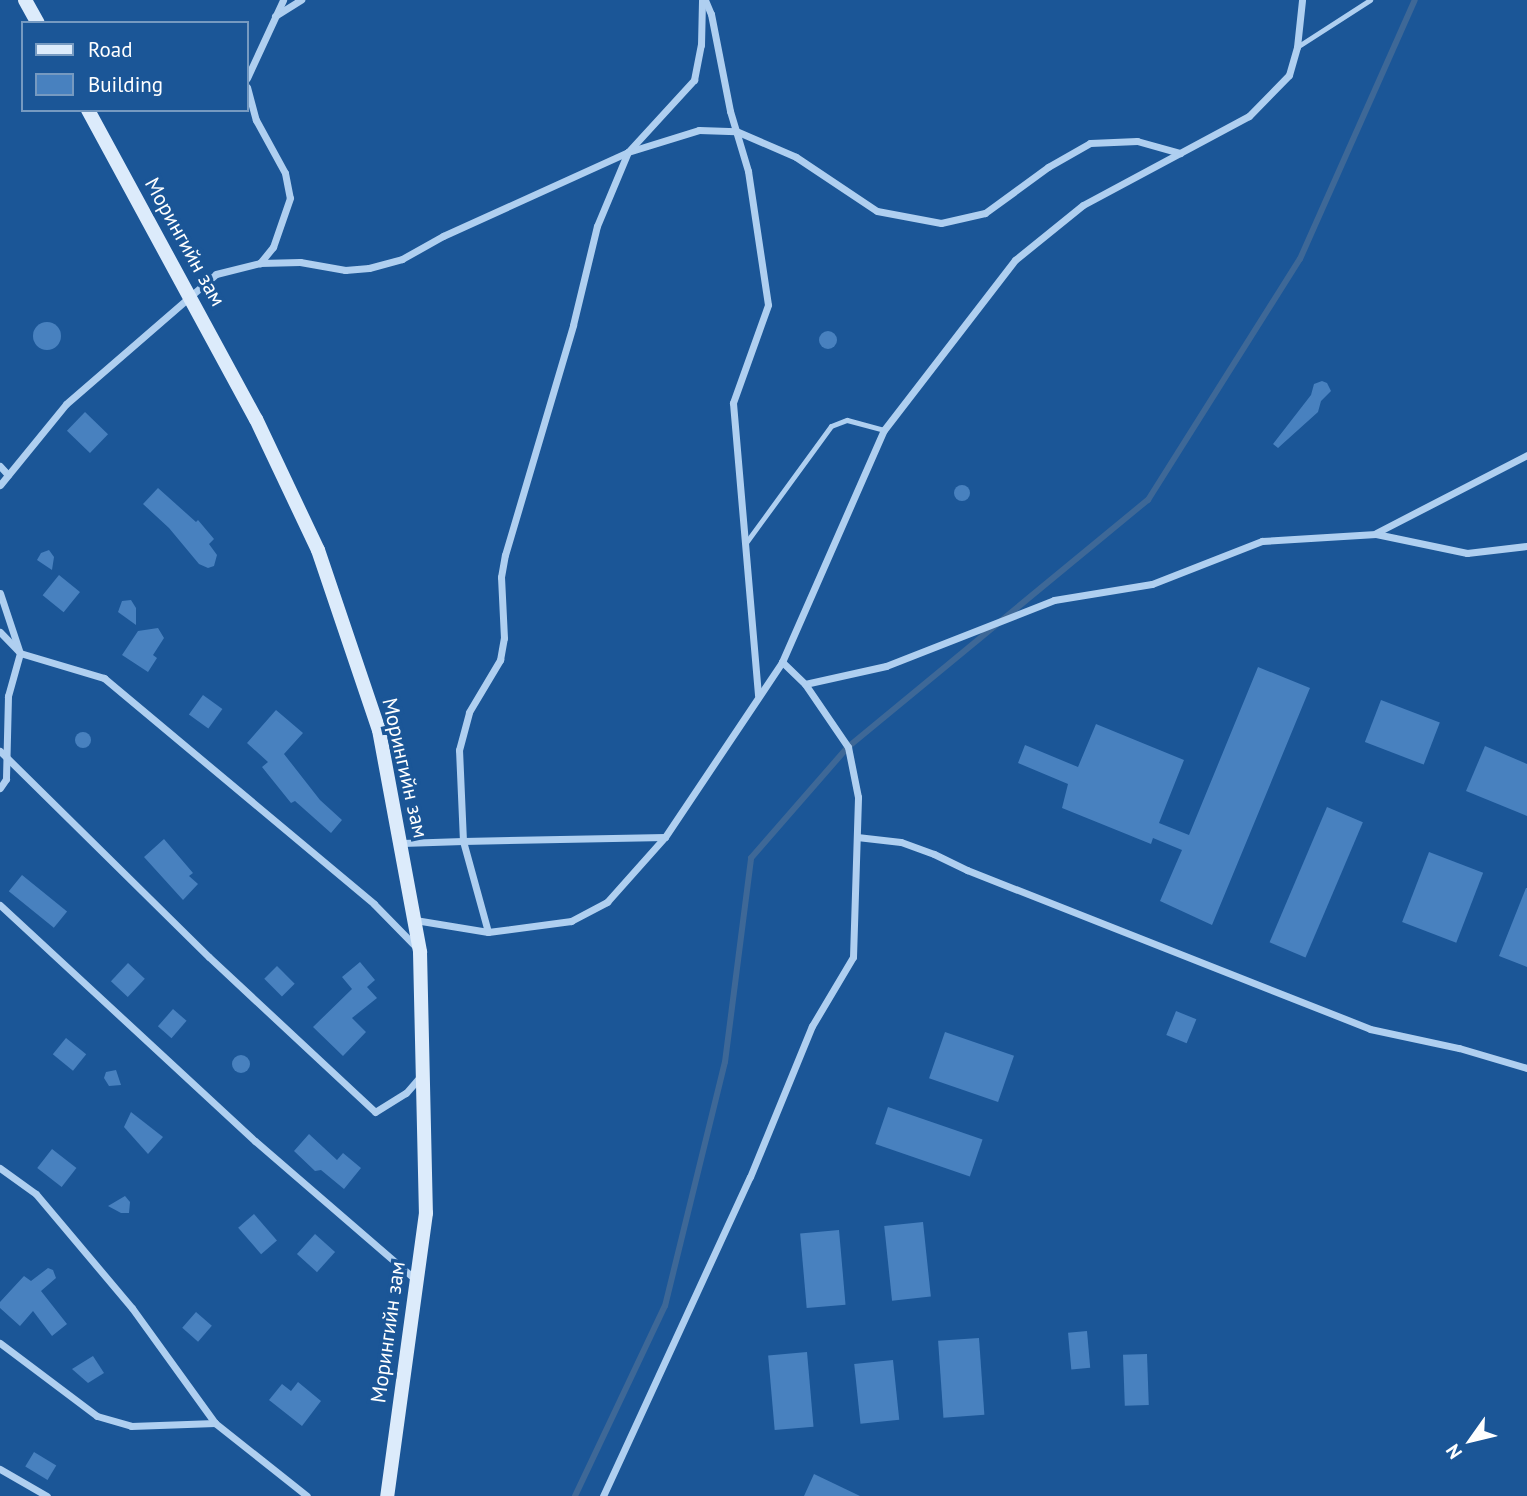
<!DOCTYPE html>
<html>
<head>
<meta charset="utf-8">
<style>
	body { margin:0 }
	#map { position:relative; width:1527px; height:1496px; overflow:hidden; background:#1b5697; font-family:"PT Sans",sans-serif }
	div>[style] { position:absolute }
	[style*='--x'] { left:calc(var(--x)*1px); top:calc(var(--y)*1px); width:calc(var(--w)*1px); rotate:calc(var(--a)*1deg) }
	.stream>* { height:6px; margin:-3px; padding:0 3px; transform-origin:3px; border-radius:3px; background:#3e6897 }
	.building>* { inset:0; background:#4881bf; transform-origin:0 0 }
	.round { border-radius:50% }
	.service>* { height:5px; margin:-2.5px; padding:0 2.5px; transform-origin:2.5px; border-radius:2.5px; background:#afcff0 }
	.minor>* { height:7px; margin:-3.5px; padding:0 3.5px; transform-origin:3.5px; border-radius:3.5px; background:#afcff0 }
	.secondary>* { height:14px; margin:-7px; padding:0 7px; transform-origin:7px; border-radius:7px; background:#dcebfb }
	span { translate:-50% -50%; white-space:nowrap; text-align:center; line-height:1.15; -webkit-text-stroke:7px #1b5697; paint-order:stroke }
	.street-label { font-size:21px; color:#fff }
	.legend { position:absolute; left:21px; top:21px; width:228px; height:91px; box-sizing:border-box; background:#1b5697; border:2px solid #769ac1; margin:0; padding:9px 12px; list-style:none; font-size:21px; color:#fff }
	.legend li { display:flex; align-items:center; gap:14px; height:35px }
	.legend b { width:35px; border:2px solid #769ac1 }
	.north { position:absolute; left:1436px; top:1405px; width:70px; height:70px; -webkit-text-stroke:5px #1b5697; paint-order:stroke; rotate:236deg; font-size:19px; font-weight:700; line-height:28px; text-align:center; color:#fff }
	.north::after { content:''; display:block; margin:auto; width:24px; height:32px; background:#fff; clip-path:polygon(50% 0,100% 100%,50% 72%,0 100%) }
</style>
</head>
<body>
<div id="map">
	<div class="stream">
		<div style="--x:575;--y:1496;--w:210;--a:-64.7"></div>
		<div style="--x:665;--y:1306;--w:251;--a:-76.2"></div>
		<div style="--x:725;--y:1062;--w:206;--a:-82.7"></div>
		<div style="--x:751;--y:858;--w:147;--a:-48.9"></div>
		<div style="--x:848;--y:747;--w:389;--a:-39.5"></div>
		<div style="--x:1148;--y:500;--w:285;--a:-57.8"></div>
		<div style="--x:1300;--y:259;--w:283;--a:-66.1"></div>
	</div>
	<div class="building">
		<div class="round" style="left:33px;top:322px;width:28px;height:28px"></div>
		<div class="round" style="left:819px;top:331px;width:18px;height:18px"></div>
		<div style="clip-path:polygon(1322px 381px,1327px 383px,1331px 391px,1321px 401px,1318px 412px,1278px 448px,1273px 444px,1311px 395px,1314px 384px)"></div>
		<div style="left:85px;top:412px;width:32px;height:26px;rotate:44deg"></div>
		<div class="round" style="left:954px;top:485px;width:16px;height:16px"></div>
		<div style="clip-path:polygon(158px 488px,196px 522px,198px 520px,214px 539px,209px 544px,217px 555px,214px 566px,208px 568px,199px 564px,169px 528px,143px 504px)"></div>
		<div style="clip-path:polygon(49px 550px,54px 557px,52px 570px,37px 560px,41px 553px)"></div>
		<div style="left:59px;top:575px;width:27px;height:26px;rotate:39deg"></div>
		<div style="clip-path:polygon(131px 600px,136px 608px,136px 625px,118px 612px,122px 601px)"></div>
		<div style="clip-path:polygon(158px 628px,164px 638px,153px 655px,157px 658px,148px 672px,122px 655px,138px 631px)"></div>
		<div style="clip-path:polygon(1258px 667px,1310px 688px,1212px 925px,1160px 901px,1182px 850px,1153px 838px,1151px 844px,1062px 808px,1068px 784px,1018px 763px,1025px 745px,1078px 767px,1096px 724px,1184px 760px,1159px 823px,1189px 835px)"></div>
		<div style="left:203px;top:695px;width:24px;height:24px;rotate:36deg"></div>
		<div style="left:1381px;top:700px;width:63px;height:45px;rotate:21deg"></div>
		<div style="clip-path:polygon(276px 710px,303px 733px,284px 754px,320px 800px,342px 820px,331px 833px,295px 801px,291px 803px,262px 767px,268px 762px,247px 743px)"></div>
		<div class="round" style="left:75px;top:732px;width:16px;height:16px"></div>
		<div style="clip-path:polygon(1485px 746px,1527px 764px,1527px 816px,1466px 791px)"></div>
		<div style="left:1327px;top:807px;width:39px;height:147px;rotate:23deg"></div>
		<div style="clip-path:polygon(164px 839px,193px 873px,189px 876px,198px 884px,183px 900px,144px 857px)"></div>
		<div style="left:1429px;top:852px;width:58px;height:75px;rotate:21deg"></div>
		<div style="left:22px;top:875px;width:58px;height:21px;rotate:39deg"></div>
		<div style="clip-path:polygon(1526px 888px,1527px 888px,1527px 967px,1499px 956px)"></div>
		<div style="clip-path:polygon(360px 962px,375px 980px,367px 987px,377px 998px,352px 1018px,366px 1032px,343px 1056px,313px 1027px,352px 989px,342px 977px)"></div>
		<div style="left:128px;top:963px;width:23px;height:25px;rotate:43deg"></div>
		<div style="left:277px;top:966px;width:25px;height:18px;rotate:45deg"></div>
		<div style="left:173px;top:1009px;width:18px;height:23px;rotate:41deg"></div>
		<div style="left:1176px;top:1011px;width:22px;height:26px;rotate:22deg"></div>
		<div style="left:945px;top:1032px;width:73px;height:49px;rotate:19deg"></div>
		<div style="left:66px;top:1038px;width:26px;height:21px;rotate:39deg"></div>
		<div class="round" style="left:232px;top:1055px;width:18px;height:18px"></div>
		<div style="clip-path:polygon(116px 1070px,121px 1085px,109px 1086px,104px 1078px,106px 1072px)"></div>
		<div style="left:888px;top:1107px;width:100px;height:39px;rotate:19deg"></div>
		<div style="clip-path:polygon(131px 1112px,163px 1137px,148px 1154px,124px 1127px)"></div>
		<div style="clip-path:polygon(309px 1134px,337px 1160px,343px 1153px,361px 1168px,344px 1189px,321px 1170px,315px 1171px,294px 1151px)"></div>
		<div style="left:52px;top:1149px;width:31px;height:24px;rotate:38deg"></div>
		<div style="clip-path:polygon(125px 1196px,130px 1202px,129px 1213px,121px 1213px,108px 1206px)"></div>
		<div style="left:254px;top:1214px;width:35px;height:21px;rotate:49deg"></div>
		<div style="left:923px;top:1222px;width:75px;height:39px;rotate:84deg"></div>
		<div style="left:839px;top:1230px;width:75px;height:39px;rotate:85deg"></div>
		<div style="left:315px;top:1234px;width:27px;height:27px;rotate:42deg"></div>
		<div style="clip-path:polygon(48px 1268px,53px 1270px,56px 1278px,41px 1291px,67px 1324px,52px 1336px,33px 1311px,20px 1326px,0 1308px,0 1302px,24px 1276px,31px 1281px)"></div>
		<div style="left:196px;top:1312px;width:21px;height:21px;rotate:41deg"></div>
		<div style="left:1087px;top:1331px;width:37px;height:19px;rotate:85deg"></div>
		<div style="left:979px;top:1338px;width:77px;height:41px;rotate:86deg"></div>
		<div style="left:807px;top:1352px;width:75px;height:39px;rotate:85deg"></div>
		<div style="left:1147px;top:1354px;width:51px;height:24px;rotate:88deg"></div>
		<div style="clip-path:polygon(93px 1356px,104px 1373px,88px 1383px,72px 1369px)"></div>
		<div style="left:893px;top:1360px;width:60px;height:39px;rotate:84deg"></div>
		<div style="clip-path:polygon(298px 1382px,321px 1401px,302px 1426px,269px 1400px,282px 1384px,291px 1391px)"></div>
		<div style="left:34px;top:1452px;width:26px;height:17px;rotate:31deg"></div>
		<div style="clip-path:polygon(814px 1474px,860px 1496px,804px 1496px)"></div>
	</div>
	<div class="service">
		<div style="--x:1297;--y:47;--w:87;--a:-32.8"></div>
		<div style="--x:745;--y:544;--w:146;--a:-53.9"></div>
		<div style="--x:831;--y:426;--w:17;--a:-21"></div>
		<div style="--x:847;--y:420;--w:38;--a:15"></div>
	</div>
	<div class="minor">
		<div style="--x:705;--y:0;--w:15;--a:67"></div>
		<div style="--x:711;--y:14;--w:99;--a:78.9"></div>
		<div style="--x:730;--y:111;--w:63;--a:73.3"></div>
		<div style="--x:748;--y:171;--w:135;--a:81.5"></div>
		<div style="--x:768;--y:305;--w:104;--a:109.7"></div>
		<div style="--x:733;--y:403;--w:293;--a:85.1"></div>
		<div style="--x:275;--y:16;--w:31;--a:-32"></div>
		<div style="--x:247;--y:78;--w:86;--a:-65.2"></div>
		<div style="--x:247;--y:87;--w:34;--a:75"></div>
		<div style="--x:256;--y:120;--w:60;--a:61.3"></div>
		<div style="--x:285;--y:173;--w:25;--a:79"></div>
		<div style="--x:290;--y:198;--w:52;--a:109.1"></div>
		<div style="--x:273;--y:247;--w:21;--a:129"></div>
		<div style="--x:0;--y:466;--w:12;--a:48"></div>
		<div style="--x:0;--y:485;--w:104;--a:-50.8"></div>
		<div style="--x:66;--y:404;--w:198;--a:-40.9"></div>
		<div style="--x:216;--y:274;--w:45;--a:-14"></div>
		<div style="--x:260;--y:263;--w:40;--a:-1.4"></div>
		<div style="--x:300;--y:262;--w:46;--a:10.1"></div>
		<div style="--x:345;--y:270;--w:24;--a:-5"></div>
		<div style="--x:369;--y:268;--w:34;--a:-15"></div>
		<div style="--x:402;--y:259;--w:47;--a:-29.3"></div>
		<div style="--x:443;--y:236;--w:203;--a:-24.4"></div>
		<div style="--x:628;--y:152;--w:74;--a:-17.2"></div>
		<div style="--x:699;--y:130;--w:37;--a:2"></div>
		<div style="--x:736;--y:131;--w:65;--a:23.4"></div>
		<div style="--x:796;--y:157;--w:97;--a:33.7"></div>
		<div style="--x:877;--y:211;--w:65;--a:10.6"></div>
		<div style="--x:941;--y:223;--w:45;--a:-12.8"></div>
		<div style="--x:985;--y:213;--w:78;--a:-36.1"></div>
		<div style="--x:1048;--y:167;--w:48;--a:-29.7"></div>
		<div style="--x:1090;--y:143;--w:47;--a:-2.4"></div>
		<div style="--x:1137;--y:141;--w:45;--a:15.6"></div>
		<div style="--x:1376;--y:533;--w:170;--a:-27.3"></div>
		<div style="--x:0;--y:593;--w:63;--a:71.6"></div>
		<div style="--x:20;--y:653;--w:45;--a:105.6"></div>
		<div style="--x:8;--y:696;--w:83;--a:91.4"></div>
		<div style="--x:6;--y:779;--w:11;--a:124"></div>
		<div style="--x:0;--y:632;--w:29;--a:46"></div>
		<div style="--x:20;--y:653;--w:88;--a:16.6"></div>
		<div style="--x:104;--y:678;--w:352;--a:39.9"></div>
		<div style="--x:374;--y:904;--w:63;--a:45.6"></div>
		<div style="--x:805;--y:684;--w:83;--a:-12.5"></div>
		<div style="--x:886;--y:666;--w:180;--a:-21.4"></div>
		<div style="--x:1054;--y:600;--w:99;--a:-9.3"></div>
		<div style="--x:1152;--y:584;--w:118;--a:-21.4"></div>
		<div style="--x:1262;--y:541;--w:114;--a:-3.5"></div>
		<div style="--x:1376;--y:534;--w:93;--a:11.8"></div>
		<div style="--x:1467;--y:553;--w:60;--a:-6.7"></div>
		<div style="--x:0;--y:751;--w:293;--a:44.6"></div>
		<div style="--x:209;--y:957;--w:227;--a:43"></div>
		<div style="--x:375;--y:1112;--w:36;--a:-32"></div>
		<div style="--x:406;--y:1093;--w:23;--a:-49"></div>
		<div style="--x:665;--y:837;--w:202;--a:178.9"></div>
		<div style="--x:463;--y:841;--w:91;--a:-92.5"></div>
		<div style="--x:459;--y:750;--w:39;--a:-75"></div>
		<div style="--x:469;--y:712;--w:61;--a:-59.2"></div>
		<div style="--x:500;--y:660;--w:22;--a:-80"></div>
		<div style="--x:504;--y:638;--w:61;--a:-92.8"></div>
		<div style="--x:501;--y:577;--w:22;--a:-80"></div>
		<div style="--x:505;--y:555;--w:240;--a:-73.5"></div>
		<div style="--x:573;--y:325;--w:102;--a:-76.4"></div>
		<div style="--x:597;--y:226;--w:80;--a:-67.3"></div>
		<div style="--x:628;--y:152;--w:98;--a:-47.5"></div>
		<div style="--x:694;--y:80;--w:36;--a:-79"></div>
		<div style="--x:701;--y:45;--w:45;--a:-88.7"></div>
		<div style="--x:857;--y:837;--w:44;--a:6.5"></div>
		<div style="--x:901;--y:842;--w:35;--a:20"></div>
		<div style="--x:934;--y:854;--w:37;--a:26"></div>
		<div style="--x:967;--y:870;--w:433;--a:21.5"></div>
		<div style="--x:1370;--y:1029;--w:91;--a:12.1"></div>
		<div style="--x:1459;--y:1048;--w:71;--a:16.4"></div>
		<div style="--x:402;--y:843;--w:61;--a:-1.9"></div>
		<div style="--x:463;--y:841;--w:94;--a:74.6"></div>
		<div style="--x:0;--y:905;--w:347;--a:42.8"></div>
		<div style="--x:255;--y:1141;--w:213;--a:40.8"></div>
		<div style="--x:415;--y:920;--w:74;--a:9.3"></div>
		<div style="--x:488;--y:932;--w:84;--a:-7.5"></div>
		<div style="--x:571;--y:921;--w:41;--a:-27.8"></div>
		<div style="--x:607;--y:902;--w:87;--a:-48.3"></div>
		<div style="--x:665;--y:837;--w:211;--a:-56.2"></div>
		<div style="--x:782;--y:662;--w:253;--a:-66.3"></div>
		<div style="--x:884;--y:430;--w:215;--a:-52.4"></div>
		<div style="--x:1015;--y:260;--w:87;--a:-39"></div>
		<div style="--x:1083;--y:205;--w:188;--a:-28.2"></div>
		<div style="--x:1249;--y:116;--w:57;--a:-45.7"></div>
		<div style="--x:1289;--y:75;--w:29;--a:-74"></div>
		<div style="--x:1297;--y:47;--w:47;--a:-83.9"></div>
		<div style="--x:0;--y:1168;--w:44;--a:35.8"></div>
		<div style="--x:36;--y:1194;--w:149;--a:49.9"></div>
		<div style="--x:132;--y:1308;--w:142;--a:54.2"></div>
		<div style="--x:0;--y:1343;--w:121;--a:37"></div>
		<div style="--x:97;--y:1416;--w:35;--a:16"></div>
		<div style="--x:131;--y:1426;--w:84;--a:-2"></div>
		<div style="--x:215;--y:1423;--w:117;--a:38.4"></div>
		<div style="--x:0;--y:1469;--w:54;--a:29.9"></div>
		<div style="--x:603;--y:1496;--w:351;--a:-65.3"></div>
		<div style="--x:750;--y:1177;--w:163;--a:-67.7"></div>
		<div style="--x:812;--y:1026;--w:80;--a:-59.3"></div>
		<div style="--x:853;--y:957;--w:160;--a:-88.2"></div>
		<div style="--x:858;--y:797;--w:51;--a:-101.3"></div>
		<div style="--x:848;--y:747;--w:76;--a:-124.3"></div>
		<div style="--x:805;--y:684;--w:32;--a:-136"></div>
	</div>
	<div class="secondary">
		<div style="--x:25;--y:0;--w:26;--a:61"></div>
		<div style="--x:88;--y:110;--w:352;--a:61.5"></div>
		<div style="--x:256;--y:419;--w:145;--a:64.7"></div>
		<div style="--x:318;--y:550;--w:190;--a:71.3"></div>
		<div style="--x:379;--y:730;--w:226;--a:79.5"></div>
		<div style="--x:420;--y:952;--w:261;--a:88.7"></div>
		<div style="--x:426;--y:1213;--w:286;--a:97.8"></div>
	</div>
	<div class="street-label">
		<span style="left:185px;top:242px;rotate:61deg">Морингийн зам</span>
		<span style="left:405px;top:768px;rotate:77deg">Морингийн зам</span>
		<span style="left:388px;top:1332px;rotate:-82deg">Морингийн зам</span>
	</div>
	<ul class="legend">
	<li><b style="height:9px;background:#dcebfb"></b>Road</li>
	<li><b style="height:19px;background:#4881bf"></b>Building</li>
	</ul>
	<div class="north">N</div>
</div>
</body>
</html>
